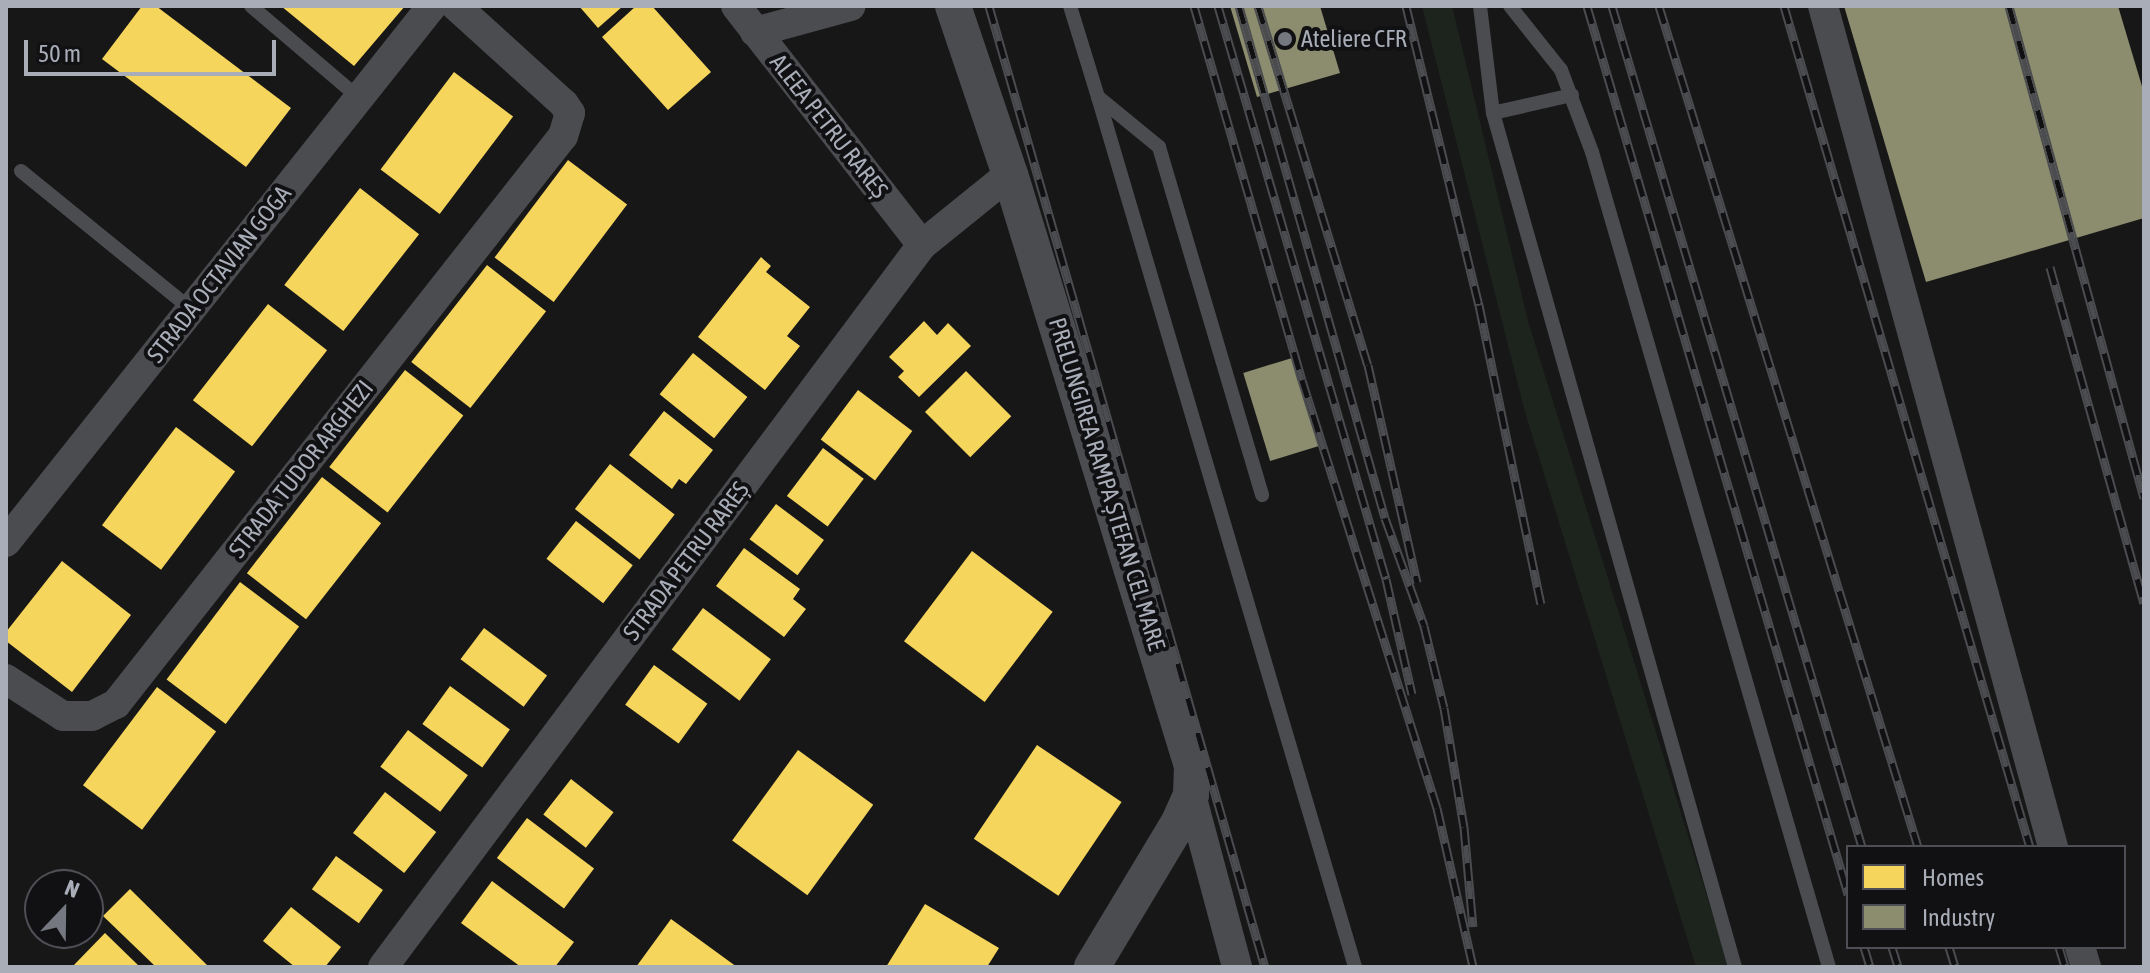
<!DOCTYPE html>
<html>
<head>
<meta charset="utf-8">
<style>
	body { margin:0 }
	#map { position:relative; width:2150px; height:973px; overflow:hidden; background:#171717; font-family:"Asap Condensed",sans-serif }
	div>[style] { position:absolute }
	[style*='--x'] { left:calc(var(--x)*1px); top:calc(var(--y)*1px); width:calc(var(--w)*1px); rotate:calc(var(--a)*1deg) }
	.green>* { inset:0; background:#1d241e }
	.homes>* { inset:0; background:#f6d55c; transform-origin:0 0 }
	.industry>* { inset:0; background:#8c8c6e; transform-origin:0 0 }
	.service>* { height:14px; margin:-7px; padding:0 7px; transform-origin:7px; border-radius:7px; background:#4b4c50 }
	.minor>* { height:30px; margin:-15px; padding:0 15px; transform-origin:15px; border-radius:15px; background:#4b4c50 }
	.tertiary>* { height:36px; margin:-18px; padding:0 18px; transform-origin:18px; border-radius:18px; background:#4b4c50 }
	.rail>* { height:9px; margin-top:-4.5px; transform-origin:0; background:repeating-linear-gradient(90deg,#111113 0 18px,#4b4c4f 0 36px); box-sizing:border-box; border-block:2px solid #4b4c4f }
	.dots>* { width:22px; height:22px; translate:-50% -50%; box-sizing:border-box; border:4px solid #111113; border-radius:50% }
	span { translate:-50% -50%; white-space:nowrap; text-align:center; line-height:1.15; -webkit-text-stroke:8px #111113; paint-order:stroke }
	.poi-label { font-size:24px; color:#a8adb8 }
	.left { translate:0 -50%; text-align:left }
	.street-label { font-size:24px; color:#a8adb8 }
	.frame { position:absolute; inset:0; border:8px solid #a8adb8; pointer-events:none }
	.legend { position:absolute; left:1846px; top:845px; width:280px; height:104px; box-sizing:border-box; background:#111113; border:2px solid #4d4f55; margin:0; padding:10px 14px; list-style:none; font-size:24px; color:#a8adb8 }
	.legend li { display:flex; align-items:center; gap:16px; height:40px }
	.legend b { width:40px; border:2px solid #4d4f55 }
	.north { position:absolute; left:24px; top:869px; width:80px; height:80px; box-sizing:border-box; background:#111113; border:2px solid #4d4f55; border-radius:50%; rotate:22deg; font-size:22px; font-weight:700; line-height:32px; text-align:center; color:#a8adb8 }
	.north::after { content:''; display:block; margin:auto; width:28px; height:36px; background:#757880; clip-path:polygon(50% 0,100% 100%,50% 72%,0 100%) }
	.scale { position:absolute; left:24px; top:40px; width:252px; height:36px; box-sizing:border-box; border:4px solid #a8adb8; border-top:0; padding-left:10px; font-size:24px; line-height:28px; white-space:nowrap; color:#a8adb8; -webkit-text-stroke:6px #111113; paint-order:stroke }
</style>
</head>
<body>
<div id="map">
	<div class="green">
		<div style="clip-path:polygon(1422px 6px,1452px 6px,1528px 321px,1729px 967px,1696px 967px,1525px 412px)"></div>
	</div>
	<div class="homes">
		<div style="clip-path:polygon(142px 6px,156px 6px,291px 108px,246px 167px,102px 59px)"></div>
		<div style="clip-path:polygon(281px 6px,405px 6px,354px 66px)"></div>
		<div style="clip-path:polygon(579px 6px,623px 6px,598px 28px)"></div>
		<div style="clip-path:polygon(636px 6px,652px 6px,711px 72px,668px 110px,602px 37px)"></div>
		<div style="left:454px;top:72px;width:74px;height:122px;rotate:37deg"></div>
		<div style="left:568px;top:160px;width:74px;height:122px;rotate:37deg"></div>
		<div style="left:360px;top:188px;width:75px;height:123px;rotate:38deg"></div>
		<div style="clip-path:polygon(761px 257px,771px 266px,766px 272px,810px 307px,787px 336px,800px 346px,765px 390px,698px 337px)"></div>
		<div style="left:487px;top:265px;width:75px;height:123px;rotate:38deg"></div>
		<div style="left:268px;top:304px;width:75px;height:122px;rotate:38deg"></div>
		<div style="clip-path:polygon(924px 321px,937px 335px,948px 323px,971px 346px,919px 397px,898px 377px,904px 371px,889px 357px)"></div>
		<div style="left:693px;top:353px;width:70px;height:53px;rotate:39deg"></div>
		<div style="left:405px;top:370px;width:74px;height:123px;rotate:38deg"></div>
		<div style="left:966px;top:371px;width:64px;height:58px;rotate:45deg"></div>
		<div style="left:858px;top:390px;width:68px;height:62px;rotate:37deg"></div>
		<div style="clip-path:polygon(664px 411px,713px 450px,686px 484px,679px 479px,672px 489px,629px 455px)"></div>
		<div style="left:176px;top:427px;width:74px;height:123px;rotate:37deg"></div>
		<div style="left:823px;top:448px;width:51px;height:60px;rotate:37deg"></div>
		<div style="left:610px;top:464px;width:82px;height:57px;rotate:38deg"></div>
		<div style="left:322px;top:477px;width:75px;height:122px;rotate:38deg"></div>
		<div style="left:776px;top:504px;width:60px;height:44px;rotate:37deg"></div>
		<div style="left:576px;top:521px;width:72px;height:48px;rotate:38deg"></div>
		<div style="clip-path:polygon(744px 548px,800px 589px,793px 599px,806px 609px,784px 637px,716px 586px)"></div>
		<div style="left:972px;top:551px;width:101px;height:113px;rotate:37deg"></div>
		<div style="clip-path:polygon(62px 561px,131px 615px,72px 692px,6px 641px,6px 632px)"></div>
		<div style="left:240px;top:582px;width:74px;height:122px;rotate:37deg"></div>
		<div style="left:703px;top:608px;width:85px;height:52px;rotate:37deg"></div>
		<div style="left:484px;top:628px;width:79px;height:39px;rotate:37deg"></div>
		<div style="left:654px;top:665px;width:66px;height:49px;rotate:36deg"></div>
		<div style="left:450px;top:686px;width:74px;height:47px;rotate:36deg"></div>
		<div style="left:157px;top:687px;width:74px;height:123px;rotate:37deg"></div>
		<div style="left:408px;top:730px;width:75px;height:46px;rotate:37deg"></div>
		<div style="left:1037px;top:745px;width:102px;height:113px;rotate:34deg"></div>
		<div style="left:798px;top:750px;width:93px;height:112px;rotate:36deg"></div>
		<div style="left:571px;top:779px;width:54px;height:45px;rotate:38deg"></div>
		<div style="left:385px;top:792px;width:65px;height:52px;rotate:38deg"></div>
		<div style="left:527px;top:818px;width:84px;height:50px;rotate:37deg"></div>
		<div style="left:336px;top:856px;width:58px;height:41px;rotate:36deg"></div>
		<div style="clip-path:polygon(492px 881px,574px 942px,555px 967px,521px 967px,461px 923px)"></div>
		<div style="clip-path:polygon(130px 889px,209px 967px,156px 967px,103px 916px)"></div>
		<div style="clip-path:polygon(925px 904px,999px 948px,987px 967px,886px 967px)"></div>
		<div style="clip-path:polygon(291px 907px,341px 947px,325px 967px,295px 967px,263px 941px)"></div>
		<div style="clip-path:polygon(671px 919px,737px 967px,636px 967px)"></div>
		<div style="clip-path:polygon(105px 933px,140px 967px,72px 967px)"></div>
	</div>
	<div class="industry">
		<div style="clip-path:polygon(1230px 6px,1320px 6px,1340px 73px,1257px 97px)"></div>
		<div style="clip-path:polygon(1844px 6px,2118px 6px,2144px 93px,2144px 218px,1926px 282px)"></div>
		<div style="left:1292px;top:358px;width:92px;height:51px;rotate:73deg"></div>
	</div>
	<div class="service">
		<div style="--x:251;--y:6;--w:142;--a:40.4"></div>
		<div style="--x:1070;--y:6;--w:95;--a:72.9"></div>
		<div style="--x:1098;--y:97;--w:79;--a:39.3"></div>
		<div style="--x:1159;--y:147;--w:363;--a:73.5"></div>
		<div style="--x:1480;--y:6;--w:108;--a:83.1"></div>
		<div style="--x:1510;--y:6;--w:82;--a:51.4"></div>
		<div style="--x:1561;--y:70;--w:88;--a:69.3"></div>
		<div style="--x:1592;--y:152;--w:849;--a:73.79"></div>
		<div style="--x:1572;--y:95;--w:81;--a:167.2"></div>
		<div style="--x:1493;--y:113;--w:888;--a:74.18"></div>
		<div style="--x:1098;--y:97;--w:907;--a:73.54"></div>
		<div style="--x:21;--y:171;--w:219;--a:39.1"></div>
	</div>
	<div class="minor">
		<div style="--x:736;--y:6;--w:303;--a:52.1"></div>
		<div style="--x:1823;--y:6;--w:872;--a:74.7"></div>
		<div style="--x:755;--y:32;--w:99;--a:-15.2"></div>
		<div style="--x:6;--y:542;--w:685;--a:-51.52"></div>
		<div style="--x:6;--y:679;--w:68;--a:33"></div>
		<div style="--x:63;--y:716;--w:29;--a:0"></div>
		<div style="--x:92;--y:716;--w:27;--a:-27"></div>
		<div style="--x:116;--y:704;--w:723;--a:-51.8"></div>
		<div style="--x:563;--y:136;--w:24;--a:-73"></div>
		<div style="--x:570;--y:113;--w:11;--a:-124"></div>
		<div style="--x:564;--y:104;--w:146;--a:-137.8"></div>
		<div style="--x:1191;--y:795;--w:178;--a:75"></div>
		<div style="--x:2080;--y:947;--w:21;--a:73"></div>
		<div style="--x:383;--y:967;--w:901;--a:-53.26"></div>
		<div style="--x:922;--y:245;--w:113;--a:-38.9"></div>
	</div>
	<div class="tertiary">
		<div style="--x:953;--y:6;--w:177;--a:71.3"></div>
		<div style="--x:1010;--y:174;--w:619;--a:72.91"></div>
		<div style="--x:1192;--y:766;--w:29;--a:92"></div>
		<div style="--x:1191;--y:795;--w:30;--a:114"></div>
		<div style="--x:1179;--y:822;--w:169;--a:121"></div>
	</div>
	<div class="rail">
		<div style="--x:989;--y:6;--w:1000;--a:73.98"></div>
		<div style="--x:1194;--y:6;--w:389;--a:73.9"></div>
		<div style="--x:1302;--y:380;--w:449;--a:72.5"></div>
		<div style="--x:1437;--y:808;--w:163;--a:77.2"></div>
		<div style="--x:1218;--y:6;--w:597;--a:73.66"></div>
		<div style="--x:1386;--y:579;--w:118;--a:77.3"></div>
		<div style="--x:1239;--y:6;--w:532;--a:74.08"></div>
		<div style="--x:1385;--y:518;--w:115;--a:70.1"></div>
		<div style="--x:1424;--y:626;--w:84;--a:76.3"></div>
		<div style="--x:1444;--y:708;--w:121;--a:80.5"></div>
		<div style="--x:1464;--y:827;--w:100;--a:84.9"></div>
		<div style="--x:1258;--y:6;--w:375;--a:73"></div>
		<div style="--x:1368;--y:365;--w:223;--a:77.3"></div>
		<div style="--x:1406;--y:6;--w:308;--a:76.3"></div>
		<div style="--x:1479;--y:305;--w:305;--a:78.3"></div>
		<div style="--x:1587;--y:6;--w:926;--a:73.62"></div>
		<div style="--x:1612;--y:6;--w:877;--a:73.44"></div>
		<div style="--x:1659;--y:6;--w:880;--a:72.88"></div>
		<div style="--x:1784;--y:6;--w:876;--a:73.7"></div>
		<div style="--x:2009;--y:6;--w:510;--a:74.66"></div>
		<div style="--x:2050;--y:267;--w:349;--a:74.4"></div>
		<div style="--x:1864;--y:947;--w:21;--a:73"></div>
		<div style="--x:1892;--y:947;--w:21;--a:73"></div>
		<div style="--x:1949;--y:947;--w:21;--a:73"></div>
		<div style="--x:2059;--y:947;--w:21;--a:73"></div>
	</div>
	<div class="dots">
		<div style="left:1285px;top:39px;background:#757880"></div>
	</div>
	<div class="poi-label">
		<span class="left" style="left:1301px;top:39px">Ateliere CFR</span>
	</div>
	<div class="street-label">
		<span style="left:829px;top:126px;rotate:52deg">ALEEA PETRU RAREȘ</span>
		<span style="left:219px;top:274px;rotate:-52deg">STRADA OCTAVIAN GOGA</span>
		<span style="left:301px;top:469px;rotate:-52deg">STRADA TUDOR ARGHEZI</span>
		<span style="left:1107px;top:484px;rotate:73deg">PRELUNGIREA RAMPA ȘTEFAN CEL MARE</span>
		<span style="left:686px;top:561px;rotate:-53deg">STRADA PETRU RAREȘ</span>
	</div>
	<div class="frame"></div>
	<ul class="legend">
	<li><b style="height:22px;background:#f6d55c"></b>Homes</li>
	<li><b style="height:22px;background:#8c8c6e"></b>Industry</li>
	</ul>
	<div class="north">N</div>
	<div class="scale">50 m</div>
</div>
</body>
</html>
